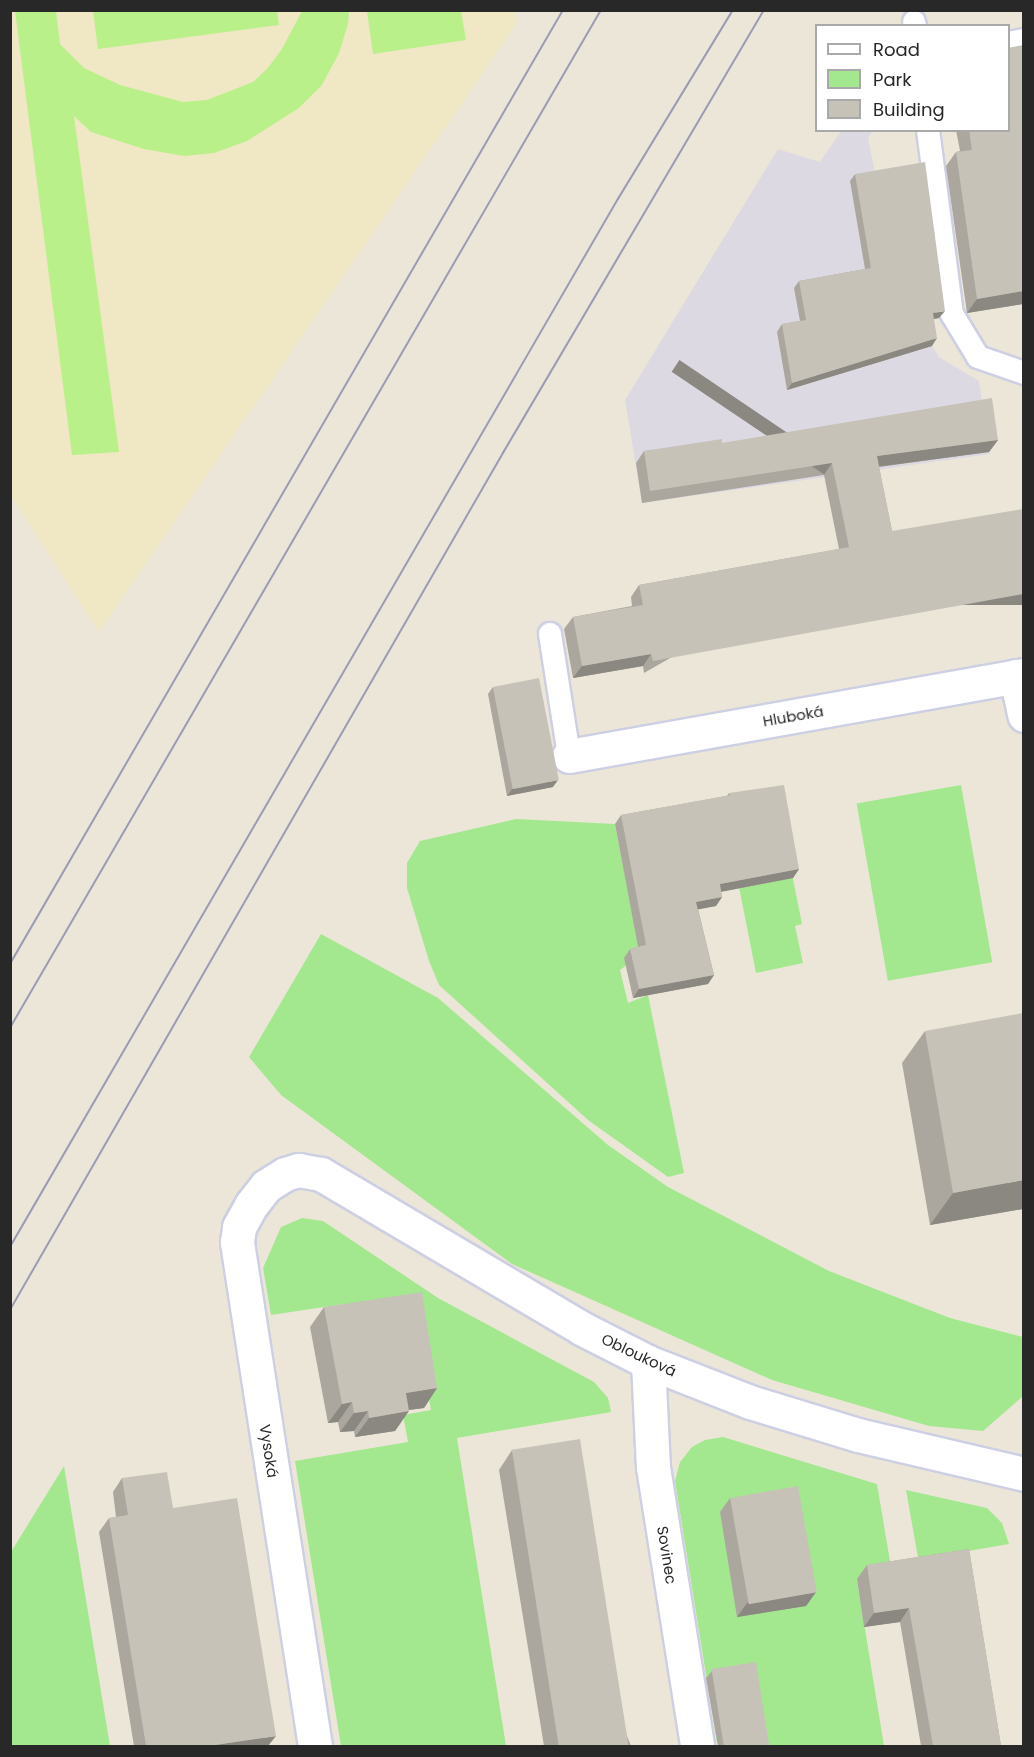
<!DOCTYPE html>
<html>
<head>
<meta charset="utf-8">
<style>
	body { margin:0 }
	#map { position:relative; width:1034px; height:1757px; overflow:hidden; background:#ece6d8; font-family:Poppins,sans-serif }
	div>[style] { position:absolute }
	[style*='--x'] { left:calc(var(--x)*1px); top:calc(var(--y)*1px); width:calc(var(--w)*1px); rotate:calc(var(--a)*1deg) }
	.industrial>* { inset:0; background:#ddd9e3 }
	.education>* { inset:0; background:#f0e7c5 }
	.green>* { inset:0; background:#a3e88f; transform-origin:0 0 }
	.pitch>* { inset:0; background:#b9f089 }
	.roads { filter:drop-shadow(2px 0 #cdcfe3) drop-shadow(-2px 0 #cdcfe3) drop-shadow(0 2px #cdcfe3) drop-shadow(0 -2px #cdcfe3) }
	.lane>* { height:22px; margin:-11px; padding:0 11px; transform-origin:11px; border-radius:11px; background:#fff }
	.street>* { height:33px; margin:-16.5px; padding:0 16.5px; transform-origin:16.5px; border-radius:16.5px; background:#fff }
	.tram>* { height:1.5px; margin:-0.75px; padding:0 0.75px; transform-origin:0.75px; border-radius:0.75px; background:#9a9bb4 }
	.wall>* { inset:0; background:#aba79e }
	.shaded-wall>* { inset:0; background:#8b8881; transform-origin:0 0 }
	.building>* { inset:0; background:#c7c2b8; transform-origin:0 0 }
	span { translate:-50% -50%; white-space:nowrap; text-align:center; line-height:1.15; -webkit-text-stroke:4.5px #fff; paint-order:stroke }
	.street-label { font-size:15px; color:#282828 }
	.frame { position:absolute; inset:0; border:12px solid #282828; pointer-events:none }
	.legend { position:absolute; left:815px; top:24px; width:195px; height:108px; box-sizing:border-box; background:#fff; border:2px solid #a9a9a9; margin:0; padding:8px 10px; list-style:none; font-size:18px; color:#282828 }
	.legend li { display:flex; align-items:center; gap:12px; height:30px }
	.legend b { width:30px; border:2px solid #a9a9a9 }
</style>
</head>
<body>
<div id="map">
	<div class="industrial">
		<div style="clip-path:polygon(841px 131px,872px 131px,868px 138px,875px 173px,926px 306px,932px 346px,939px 357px,979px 381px,990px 454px,642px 503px,625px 400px,778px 149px,820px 162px)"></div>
	</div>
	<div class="education">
		<div style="clip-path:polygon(11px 11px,515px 11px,517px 23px,99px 632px,11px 496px)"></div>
	</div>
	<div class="green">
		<div style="left:961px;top:785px;width:180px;height:106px;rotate:80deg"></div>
		<div style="clip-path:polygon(516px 819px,615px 824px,640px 955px,620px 970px,628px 1003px,648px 995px,684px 1173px,668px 1177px,588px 1120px,439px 985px,429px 961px,407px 888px,407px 863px,420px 841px)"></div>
		<div style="clip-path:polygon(791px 869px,802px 924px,795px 926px,803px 963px,756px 973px,738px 882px)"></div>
		<div style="clip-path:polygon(321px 934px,438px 998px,608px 1145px,668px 1187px,829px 1271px,950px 1318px,1023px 1337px,1023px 1396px,983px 1431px,929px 1426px,772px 1380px,512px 1264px,281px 1095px,249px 1057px)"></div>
		<div style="clip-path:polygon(302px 1218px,323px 1221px,438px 1298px,594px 1382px,608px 1398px,611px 1412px,457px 1438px,506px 1746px,341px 1746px,295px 1461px,408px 1442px,403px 1415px,431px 1410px,412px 1305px,344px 1304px,271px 1315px,263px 1268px,281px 1227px)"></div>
		<div style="clip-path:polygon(723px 1437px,877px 1484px,892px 1573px,857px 1580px,884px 1746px,764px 1746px,762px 1736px,717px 1743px,675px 1481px,680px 1462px,692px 1447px,705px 1440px)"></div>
		<div style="clip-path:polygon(64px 1466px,110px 1746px,11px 1746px,11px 1552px)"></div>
		<div style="clip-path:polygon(906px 1490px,987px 1508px,1002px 1523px,1009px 1544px,951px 1554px,920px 1569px)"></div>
	</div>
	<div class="pitch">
		<div style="clip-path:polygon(15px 11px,56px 11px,60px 44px,84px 68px,120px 85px,183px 102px,207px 100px,253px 82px,267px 69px,282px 49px,302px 11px,349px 11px,348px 24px,339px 53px,322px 85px,299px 108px,247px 141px,214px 153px,184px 156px,144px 149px,91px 132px,74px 116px,119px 452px,72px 455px)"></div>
		<div style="clip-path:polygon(93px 11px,277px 11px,279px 25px,98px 49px)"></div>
		<div style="clip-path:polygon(367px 11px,461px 11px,466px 40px,373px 54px)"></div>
	</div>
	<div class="roads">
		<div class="lane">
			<div style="--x:914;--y:22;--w:4;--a:76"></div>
			<div style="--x:1008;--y:43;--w:16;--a:-11"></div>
			<div style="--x:928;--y:130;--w:186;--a:82.6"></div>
			<div style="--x:952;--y:314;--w:50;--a:58.8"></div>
			<div style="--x:978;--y:357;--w:49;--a:19.2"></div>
			<div style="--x:550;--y:634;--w:123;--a:81.1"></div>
		</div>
		<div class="street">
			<div style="--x:1016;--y:676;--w:40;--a:78"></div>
			<div style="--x:569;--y:756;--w:462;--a:-10.1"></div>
			<div style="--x:648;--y:1362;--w:105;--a:87.3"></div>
			<div style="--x:653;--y:1467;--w:282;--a:81"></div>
			<div style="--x:315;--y:1746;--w:510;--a:-98.8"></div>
			<div style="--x:237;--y:1242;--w:15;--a:-82"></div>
			<div style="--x:239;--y:1227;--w:26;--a:-61"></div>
			<div style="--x:252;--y:1204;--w:23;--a:-52"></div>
			<div style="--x:266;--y:1186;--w:22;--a:-32"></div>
			<div style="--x:285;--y:1174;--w:14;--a:-17"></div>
			<div style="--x:298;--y:1170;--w:23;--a:10"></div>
			<div style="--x:321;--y:1174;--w:302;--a:30.6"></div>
			<div style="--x:581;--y:1328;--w:75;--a:26.9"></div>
			<div style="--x:648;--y:1362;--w:110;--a:21.4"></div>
			<div style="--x:750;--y:1402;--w:113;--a:17"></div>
			<div style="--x:858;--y:1435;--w:171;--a:13.2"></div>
		</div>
	</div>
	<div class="tram">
		<div style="--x:10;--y:964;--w:1103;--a:-59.9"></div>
		<div style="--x:10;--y:1028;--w:1177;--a:-59.86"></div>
		<div style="--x:10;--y:1247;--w:1212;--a:-59.88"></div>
		<div style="--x:618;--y:199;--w:221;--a:-58.7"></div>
		<div style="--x:10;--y:1310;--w:989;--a:-60.09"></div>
		<div style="--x:503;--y:453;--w:514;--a:-59.49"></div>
	</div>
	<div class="wall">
		<div style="clip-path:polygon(956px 130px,1008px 130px,1023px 304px,967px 313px,946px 166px,956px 152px,960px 151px)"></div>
		<div style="clip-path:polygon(855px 174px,939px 318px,934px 319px,932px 346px,787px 390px,777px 332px,782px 324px,800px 321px,794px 288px,799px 281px,865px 269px,850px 181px)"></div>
		<div style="clip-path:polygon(998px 440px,989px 452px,879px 467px,892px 531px,644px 673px,643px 666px,573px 678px,564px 629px,573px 617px,632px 606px,631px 597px,639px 585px,839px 549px,824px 475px,642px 503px,636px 463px,644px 451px,722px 443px)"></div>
		<div style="clip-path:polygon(493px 687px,553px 787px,507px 796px,488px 694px)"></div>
		<div style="clip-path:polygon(729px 793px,799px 869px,793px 878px,721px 892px,722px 897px,716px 906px,698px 909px,714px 975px,708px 984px,633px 998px,624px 958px,630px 949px,638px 947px,615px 824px,621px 815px,727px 796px)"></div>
		<div style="clip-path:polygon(925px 1031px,1023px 1209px,930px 1225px,902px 1063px)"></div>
		<div style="clip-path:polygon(324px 1307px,437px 1388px,424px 1408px,409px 1410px,395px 1431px,355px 1437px,354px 1431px,340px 1432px,338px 1422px,328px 1423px,310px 1327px)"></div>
		<div style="clip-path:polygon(512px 1450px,631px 1746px,544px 1746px,499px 1470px)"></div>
		<div style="clip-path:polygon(122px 1478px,173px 1508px,268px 1746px,134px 1746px,99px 1532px,109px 1518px,116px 1517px,113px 1492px)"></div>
		<div style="clip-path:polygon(730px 1498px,816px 1592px,806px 1606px,737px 1617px,720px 1512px)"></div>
		<div style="clip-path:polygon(969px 1549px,1001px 1746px,921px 1746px,900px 1622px,864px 1627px,857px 1579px,867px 1565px)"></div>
		<div style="clip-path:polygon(712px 1671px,770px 1746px,718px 1746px,706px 1678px)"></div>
	</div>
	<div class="shaded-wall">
		<div style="clip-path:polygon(1023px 291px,1023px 304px,967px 313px,977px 299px)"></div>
		<div style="clip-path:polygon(945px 311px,939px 318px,928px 320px,933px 313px)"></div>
		<div style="clip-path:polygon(937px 338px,932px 346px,787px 390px,792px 383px)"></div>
		<div style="clip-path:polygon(998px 440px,989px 452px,868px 468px,877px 456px)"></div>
		<div style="left:832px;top:463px;width:14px;height:184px;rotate:124deg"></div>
		<div style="left:1023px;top:594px;width:11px;height:376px;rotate:90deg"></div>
		<div style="clip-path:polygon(651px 654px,643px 666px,573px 678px,582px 666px)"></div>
		<div style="clip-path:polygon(558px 780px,553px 787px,507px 796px,512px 789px)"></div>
		<div style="clip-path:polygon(799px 869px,793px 878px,714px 893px,720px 884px)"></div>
		<div style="clip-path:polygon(722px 897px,716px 906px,690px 911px,696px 902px)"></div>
		<div style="clip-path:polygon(714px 975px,708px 984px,633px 998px,639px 989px)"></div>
		<div style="clip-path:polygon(1023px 1180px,1023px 1209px,930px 1225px,953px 1193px)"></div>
		<div style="clip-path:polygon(437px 1388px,424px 1408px,393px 1412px,406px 1393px)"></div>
		<div style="clip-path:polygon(352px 1402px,338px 1422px,328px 1423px,342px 1404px)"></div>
		<div style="clip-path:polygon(368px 1411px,354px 1431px,340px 1432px,354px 1413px)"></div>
		<div style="clip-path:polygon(409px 1411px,395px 1431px,355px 1437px,369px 1418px)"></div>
		<div style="clip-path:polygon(816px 1592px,806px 1606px,737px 1617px,747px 1603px)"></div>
		<div style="clip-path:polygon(909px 1608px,900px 1622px,864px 1627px,874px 1613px)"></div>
		<div style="clip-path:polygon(276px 1736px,268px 1746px,208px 1746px)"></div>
	</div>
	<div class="building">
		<div style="clip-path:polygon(1023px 45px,1023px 291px,977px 299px,956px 152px,972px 150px,969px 130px,1008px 130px,1008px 48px)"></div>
		<div style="clip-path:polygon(925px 162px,945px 311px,933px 313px,937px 338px,792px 383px,782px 324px,806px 320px,799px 281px,871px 268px,855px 174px)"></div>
		<div style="clip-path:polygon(992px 398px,998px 440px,877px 456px,892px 531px,1023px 509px,1023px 594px,653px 661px,651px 654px,582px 666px,573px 617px,643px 605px,639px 585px,849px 547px,832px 463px,650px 491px,644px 451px,722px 439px,722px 443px)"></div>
		<div style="left:539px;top:678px;width:104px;height:47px;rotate:79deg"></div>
		<div style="clip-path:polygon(784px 785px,799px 869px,720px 884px,722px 897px,696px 902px,714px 975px,639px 989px,630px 949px,646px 945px,621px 815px,730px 795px,729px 793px)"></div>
		<div style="clip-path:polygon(1023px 1013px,1023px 1180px,953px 1193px,925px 1031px)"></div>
		<div style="clip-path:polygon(422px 1292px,437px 1388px,406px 1393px,409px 1411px,369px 1418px,368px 1411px,354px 1413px,352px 1402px,342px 1404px,324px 1307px)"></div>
		<div style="left:580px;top:1439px;width:311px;height:69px;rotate:81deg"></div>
		<div style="clip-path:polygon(167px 1472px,173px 1508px,237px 1498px,276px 1736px,208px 1746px,146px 1746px,109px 1518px,128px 1515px,122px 1478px)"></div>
		<div style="left:798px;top:1486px;width:108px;height:69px;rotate:80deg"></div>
		<div style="clip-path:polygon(969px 1549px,1001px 1746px,933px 1746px,909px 1608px,874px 1613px,867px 1565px)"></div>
		<div style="left:756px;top:1662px;width:85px;height:45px;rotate:81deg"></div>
	</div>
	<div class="street-label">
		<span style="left:793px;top:716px;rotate:-10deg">Hluboká</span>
		<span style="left:639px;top:1355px;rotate:25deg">Oblouková</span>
		<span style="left:269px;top:1451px;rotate:81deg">Vysoká</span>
		<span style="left:667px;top:1555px;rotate:81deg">Sovinec</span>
	</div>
	<div class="frame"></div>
	<ul class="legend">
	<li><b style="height:8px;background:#fff"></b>Road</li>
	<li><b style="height:16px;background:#a3e88f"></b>Park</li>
	<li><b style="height:16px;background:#c7c2b8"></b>Building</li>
	</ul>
</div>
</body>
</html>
